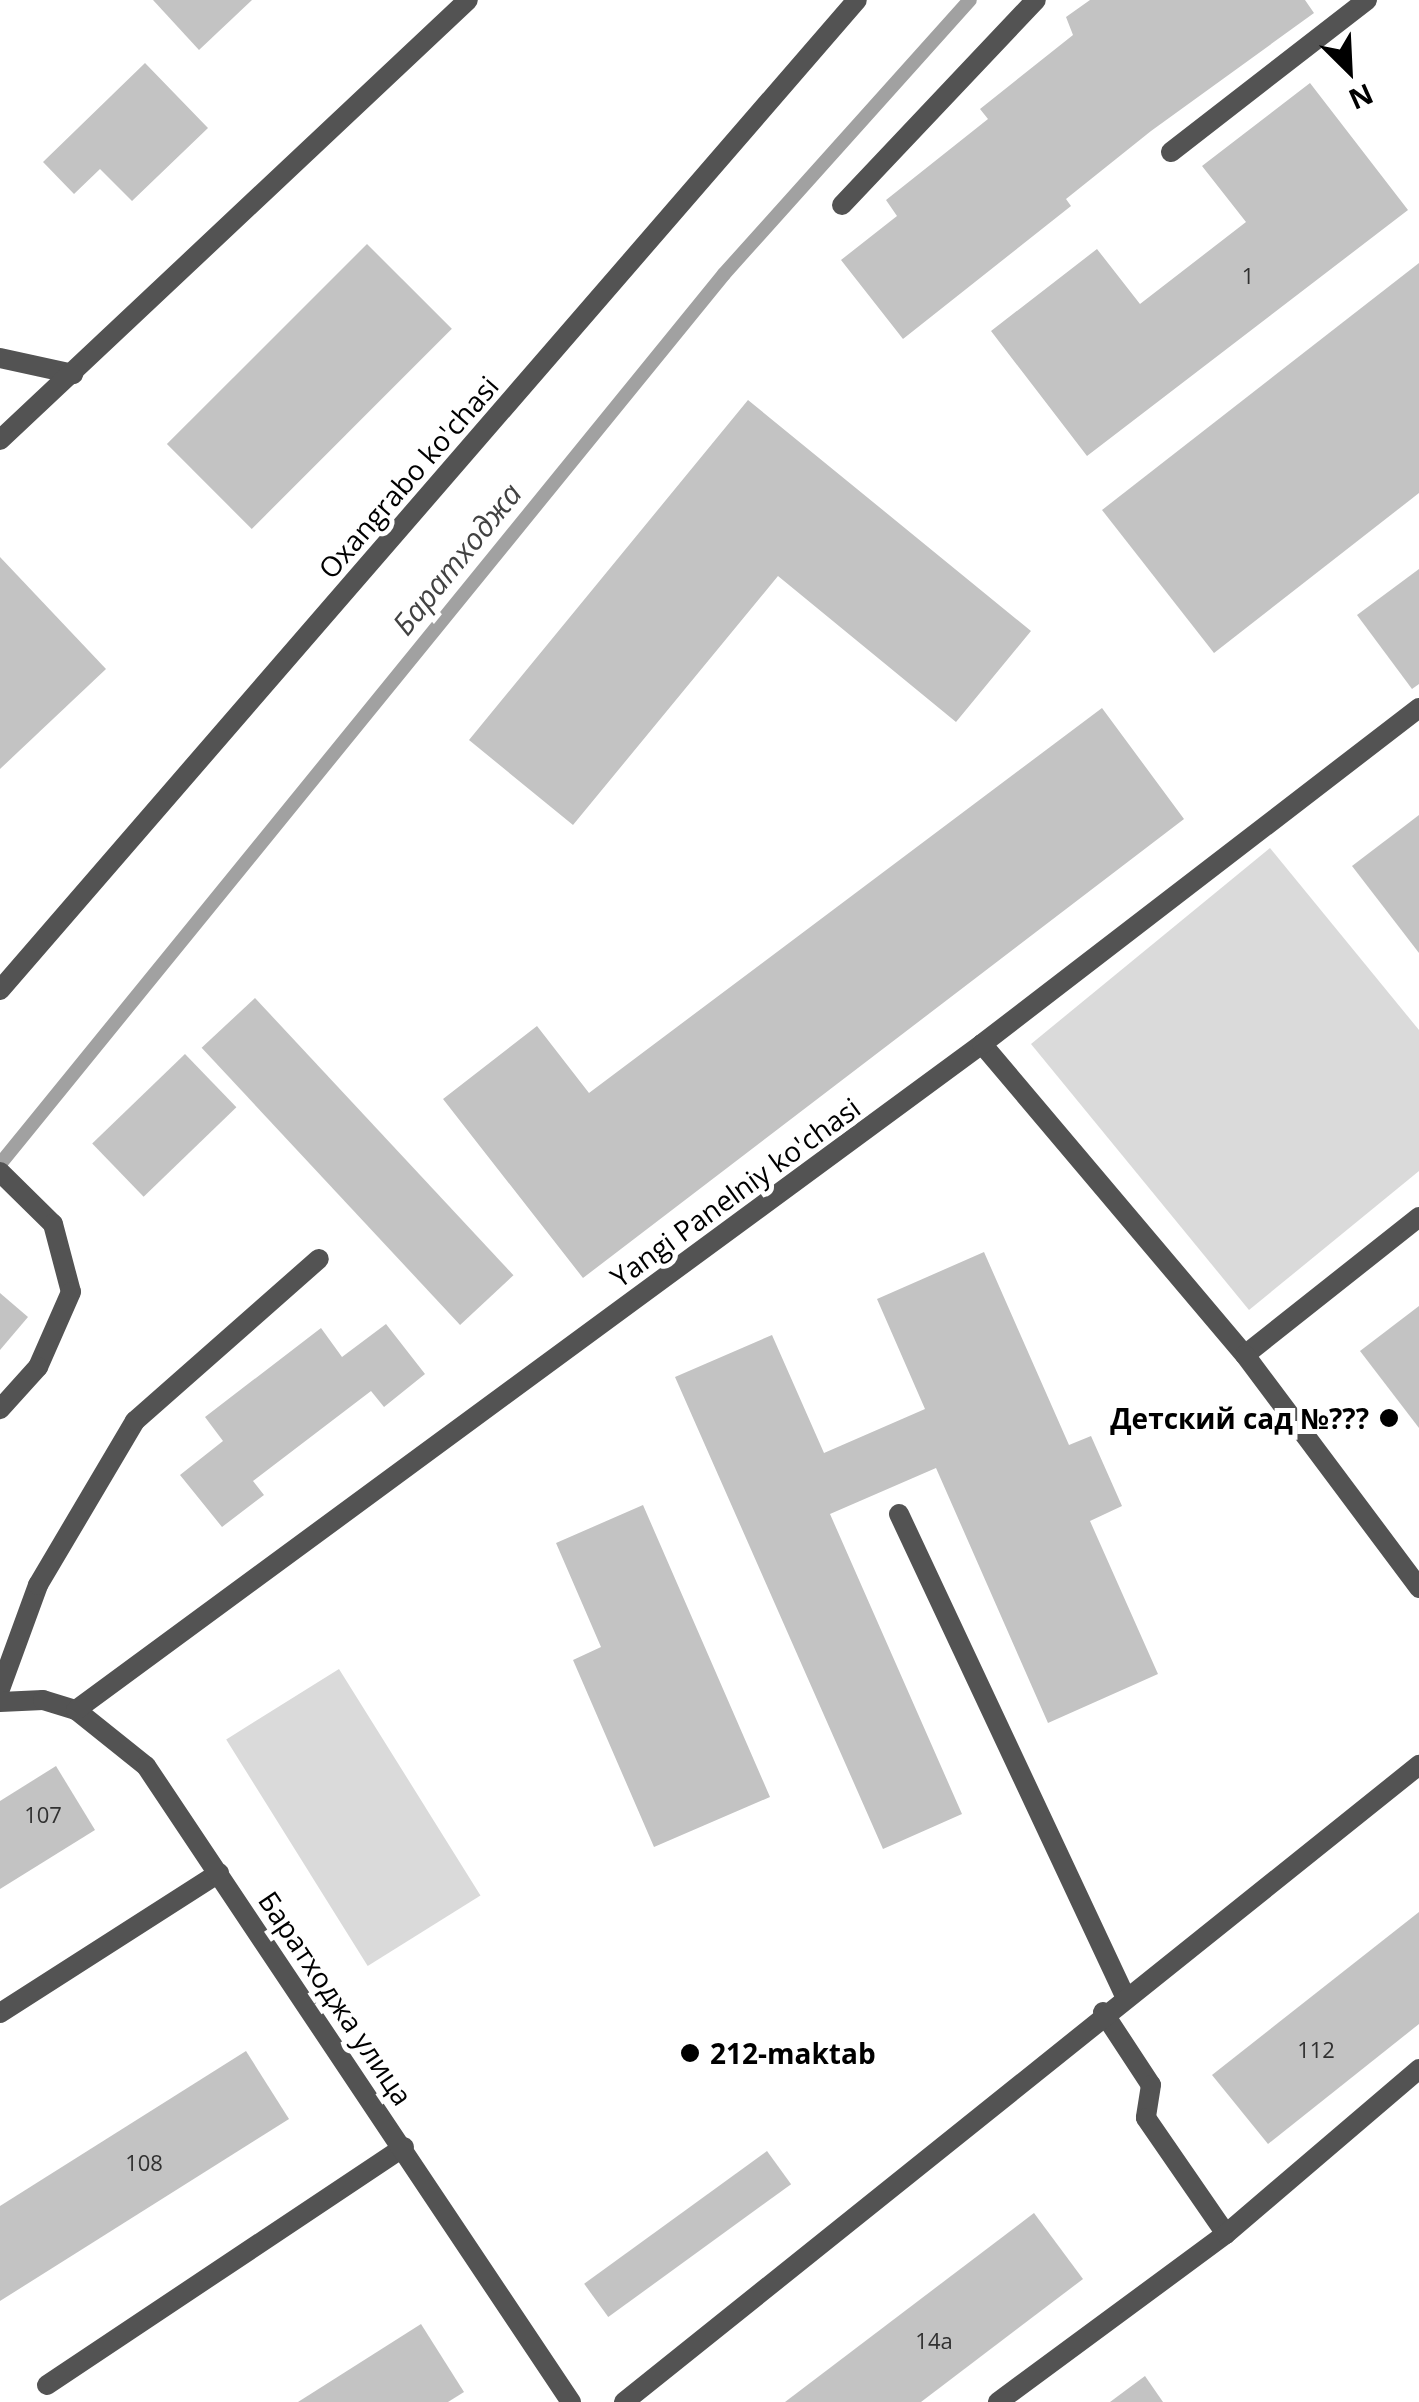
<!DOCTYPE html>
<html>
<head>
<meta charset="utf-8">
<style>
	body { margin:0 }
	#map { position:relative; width:1419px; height:2402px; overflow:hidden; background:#fff; font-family:"Open Sans",sans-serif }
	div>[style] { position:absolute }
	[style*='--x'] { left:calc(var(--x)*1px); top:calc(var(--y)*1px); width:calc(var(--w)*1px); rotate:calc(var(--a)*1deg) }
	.green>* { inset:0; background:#dadada; transform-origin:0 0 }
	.stream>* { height:14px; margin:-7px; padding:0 7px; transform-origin:7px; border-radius:7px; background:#a1a1a1 }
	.building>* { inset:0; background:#c3c3c3; transform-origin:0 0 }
	.service>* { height:20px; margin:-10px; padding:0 10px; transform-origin:10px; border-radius:10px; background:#535353 }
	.minor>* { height:20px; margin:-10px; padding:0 10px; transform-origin:10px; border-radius:10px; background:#535353 }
	.dots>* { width:28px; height:28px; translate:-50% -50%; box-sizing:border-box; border:5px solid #fff; border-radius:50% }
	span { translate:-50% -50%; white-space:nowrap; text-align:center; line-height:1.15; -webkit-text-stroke:10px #fff; paint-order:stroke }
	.number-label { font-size:22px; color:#313131 }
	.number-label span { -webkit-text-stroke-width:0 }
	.street-label { font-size:28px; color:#000 }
	.poi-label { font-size:28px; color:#000; font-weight:700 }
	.right { translate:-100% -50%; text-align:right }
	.left { translate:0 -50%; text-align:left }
	.water-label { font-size:30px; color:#424242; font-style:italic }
	.north { position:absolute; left:1299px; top:20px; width:100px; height:100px; -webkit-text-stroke:8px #fff; paint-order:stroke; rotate:156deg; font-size:28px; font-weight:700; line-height:40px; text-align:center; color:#000 }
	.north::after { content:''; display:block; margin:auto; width:35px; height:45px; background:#000; clip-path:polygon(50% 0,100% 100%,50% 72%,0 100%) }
</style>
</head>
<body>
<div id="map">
	<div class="green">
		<div style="clip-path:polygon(1270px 848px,1419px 1030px,1419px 1171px,1249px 1310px,1031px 1044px)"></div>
		<div style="left:339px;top:1669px;width:267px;height:133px;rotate:58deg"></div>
	</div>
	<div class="stream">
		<div style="--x:0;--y:1164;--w:1147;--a:-50.87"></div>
		<div style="--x:724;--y:274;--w:368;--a:-48.1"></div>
	</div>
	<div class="building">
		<div style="clip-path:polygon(153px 0,252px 0,199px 50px)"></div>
		<div style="clip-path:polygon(1090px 0,1305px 0,1314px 13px,1151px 131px,1066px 199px,1071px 206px,903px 339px,841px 260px,897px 216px,886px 200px,988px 119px,980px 109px,1073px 35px,1066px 17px)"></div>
		<div style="clip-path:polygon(145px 63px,208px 128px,132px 201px,100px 169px,74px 194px,43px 162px)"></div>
		<div style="clip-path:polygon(1310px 83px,1408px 210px,1087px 456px,991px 331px,1097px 249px,1140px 304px,1246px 222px,1202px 166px)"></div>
		<div style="left:367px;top:244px;width:120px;height:283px;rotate:45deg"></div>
		<div style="clip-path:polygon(1419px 263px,1419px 493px,1214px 653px,1102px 510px)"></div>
		<div style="clip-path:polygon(748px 400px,1031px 631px,956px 722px,778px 576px,573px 825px,469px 740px)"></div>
		<div style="clip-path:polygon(0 557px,106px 669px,0 769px)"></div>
		<div style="clip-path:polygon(1419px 569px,1419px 684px,1412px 689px,1357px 615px)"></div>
		<div style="clip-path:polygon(1102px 708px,1184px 819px,583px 1278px,443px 1099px,537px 1026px,589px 1093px)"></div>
		<div style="clip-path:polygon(1419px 815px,1419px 953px,1352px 866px)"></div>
		<div style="left:255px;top:998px;width:379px;height:73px;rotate:47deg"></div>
		<div style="left:185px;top:1054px;width:74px;height:129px;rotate:46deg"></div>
		<div style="clip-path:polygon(984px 1252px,1069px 1445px,1091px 1436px,1122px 1506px,1090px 1521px,1158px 1674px,1048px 1723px,936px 1468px,830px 1514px,962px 1814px,883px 1849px,675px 1377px,772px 1335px,824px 1453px,925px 1409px,877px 1299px)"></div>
		<div style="clip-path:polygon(0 1293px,28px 1317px,0 1350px)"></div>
		<div style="clip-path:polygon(1419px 1306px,1419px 1428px,1360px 1351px)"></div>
		<div style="clip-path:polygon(386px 1324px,425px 1374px,384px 1407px,371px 1391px,253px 1481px,264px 1495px,222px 1527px,180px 1475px,223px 1441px,205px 1417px,321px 1328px,342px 1357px)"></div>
		<div style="clip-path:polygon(643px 1505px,770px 1797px,654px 1847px,573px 1660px,601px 1647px,556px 1543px)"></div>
		<div style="clip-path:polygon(56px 1766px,95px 1830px,0 1889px,0 1801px)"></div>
		<div style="clip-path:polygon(1419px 1912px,1419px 2024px,1268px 2144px,1212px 2075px)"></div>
		<div style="clip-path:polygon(246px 2051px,289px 2119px,0 2301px,0 2206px)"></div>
		<div style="left:767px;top:2151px;width:41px;height:226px;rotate:54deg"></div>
		<div style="clip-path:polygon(1034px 2213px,1083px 2279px,921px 2402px,785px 2402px)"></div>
		<div style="clip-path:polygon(421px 2324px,464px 2392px,448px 2402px,298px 2402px)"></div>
		<div style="clip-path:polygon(1145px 2376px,1163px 2402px,1110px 2402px)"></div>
	</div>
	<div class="service">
		<div style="--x:1171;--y:152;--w:248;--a:-37.8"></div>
		<div style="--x:842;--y:205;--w:282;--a:-46.6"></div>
		<div style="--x:0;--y:358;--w:75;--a:12.4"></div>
		<div style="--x:0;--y:440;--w:642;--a:-43.23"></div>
		<div style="--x:982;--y:1044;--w:407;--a:49.8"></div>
		<div style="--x:0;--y:1172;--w:74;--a:44.5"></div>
		<div style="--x:53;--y:1224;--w:70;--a:75.2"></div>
		<div style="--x:71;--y:1292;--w:82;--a:113.7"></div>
		<div style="--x:38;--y:1367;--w:57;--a:132.1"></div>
		<div style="--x:1419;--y:1217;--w:222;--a:141.6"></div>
		<div style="--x:1245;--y:1355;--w:291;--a:53.2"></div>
		<div style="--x:899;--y:1514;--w:532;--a:64.88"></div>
		<div style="--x:0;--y:1689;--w:111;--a:-69.9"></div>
		<div style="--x:38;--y:1585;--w:191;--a:-59.4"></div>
		<div style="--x:135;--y:1421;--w:245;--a:-41.4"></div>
		<div style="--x:1103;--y:2012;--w:87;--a:56.7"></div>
		<div style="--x:1151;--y:2085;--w:33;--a:99"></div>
		<div style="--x:1146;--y:2118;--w:141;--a:55.4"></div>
		<div style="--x:0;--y:2013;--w:260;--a:-32.6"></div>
		<div style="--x:47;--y:2385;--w:429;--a:-33.7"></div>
		<div style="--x:624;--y:2402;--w:1019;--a:-38.7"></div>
		<div style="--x:998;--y:2402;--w:283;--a:-36.4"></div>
		<div style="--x:1226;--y:2234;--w:254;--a:-40.5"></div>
	</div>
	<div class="minor">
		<div style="--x:0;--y:990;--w:1309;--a:-49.12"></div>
		<div style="--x:0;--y:1702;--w:43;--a:-2.7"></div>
		<div style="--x:43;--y:1700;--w:34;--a:17"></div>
		<div style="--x:76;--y:1710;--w:90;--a:38.7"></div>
		<div style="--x:146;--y:1766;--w:765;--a:56.25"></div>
		<div style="--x:76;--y:1710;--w:1124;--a:-36.32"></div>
		<div style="--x:982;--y:1044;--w:551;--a:-37.56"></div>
	</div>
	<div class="dots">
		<div style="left:1389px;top:1418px;background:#000"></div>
		<div style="left:690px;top:2053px;background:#000"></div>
	</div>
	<div class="number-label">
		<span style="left:1248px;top:276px">1</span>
		<span style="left:43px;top:1815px">107</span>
		<span style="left:1316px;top:2050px">112</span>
		<span style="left:144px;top:2163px">108</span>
		<span style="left:934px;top:2341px">14а</span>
	</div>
	<div class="street-label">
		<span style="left:408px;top:477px;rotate:-49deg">Oxangrabo ko'chasi</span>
		<span style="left:735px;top:1192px;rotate:-36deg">Yangi Panelniy ko'chasi</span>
		<span style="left:336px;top:1998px;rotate:56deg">Баратходжа улица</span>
	</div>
	<div class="poi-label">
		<span class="right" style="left:1369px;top:1418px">Детский сад №???</span>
		<span class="left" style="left:710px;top:2053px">212-maktab</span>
	</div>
	<div class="water-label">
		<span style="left:457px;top:559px;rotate:-51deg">Баратходжа</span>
	</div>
	<div class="north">N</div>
</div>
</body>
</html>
